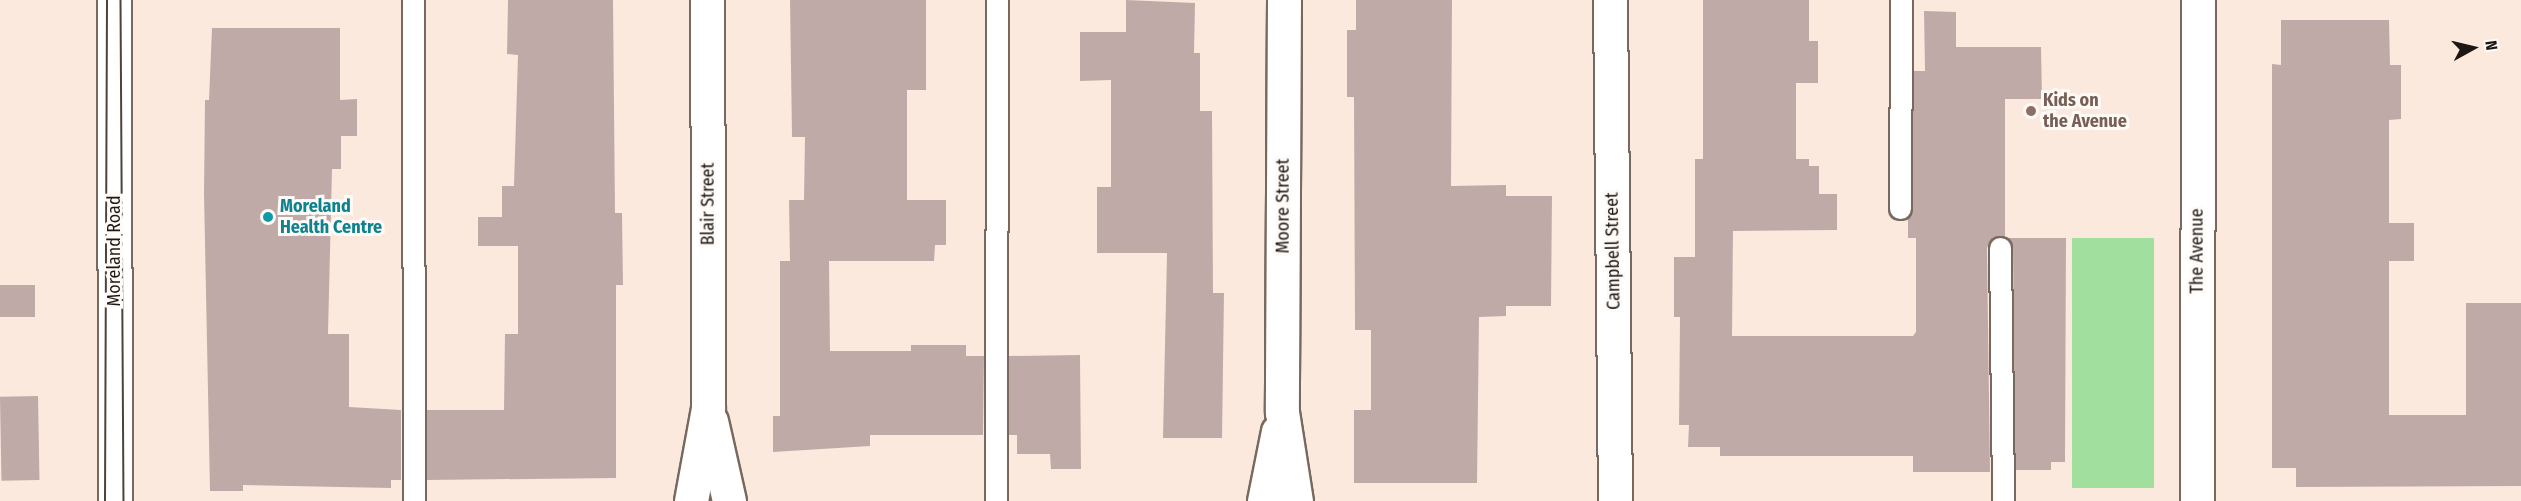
<!DOCTYPE html>
<html>
<head>
<meta charset="utf-8">
<style>
	body { margin:0 }
	#map { position:relative; width:2521px; height:501px; overflow:hidden; background:#fce9dd; font-family:"Fira Sans Condensed",sans-serif }
	div>[style] { position:absolute }
	[style*='--x'] { left:calc(var(--x)*1px); top:calc(var(--y)*1px); width:calc(var(--w)*1px); rotate:calc(var(--a)*1deg) }
	.green>* { inset:0; background:#a0df9e; transform-origin:0 0 }
	.building>* { inset:0; background:#c0aaa8; transform-origin:0 0 }
	.roads { filter:drop-shadow(2px 0 #78695e) drop-shadow(-2px 0 #78695e) drop-shadow(0 2px #78695e) drop-shadow(0 -2px #78695e) }
	.lane>* { height:21px; margin:-10.5px; padding:0 10.5px; transform-origin:10.5px; border-radius:10.5px; background:#fff }
	.street>* { height:33px; margin:-16.5px; padding:0 16.5px; transform-origin:16.5px; border-radius:16.5px; background:#fff }
	.secondary>* { height:33px; margin:-16.5px; padding:0 16.5px; transform-origin:16.5px; border-radius:16.5px; background:#fff }
	.tram>* { height:1.5px; margin:-0.75px; padding:0 0.75px; transform-origin:0.75px; border-radius:0.75px; background:#4c433d }
	.dots>* { width:16px; height:16px; translate:-50% -50%; box-sizing:border-box; border:3px solid #fefaf7; border-radius:50% }
	span { translate:-50% -50%; white-space:nowrap; text-align:center; line-height:1.15; -webkit-text-stroke:6px #fefaf7; paint-order:stroke }
	.education-label { font-size:18px; color:#785e54; font-weight:700 }
	.left { translate:0 -50%; text-align:left }
	.street-label { font-size:18px; color:#1d1612 }
	.culture-label { font-size:18px; color:#0d838f; font-weight:700 }
	.north { position:absolute; left:2443px; top:18px; width:60px; height:60px; -webkit-text-stroke:4px #fefaf7; paint-order:stroke; rotate:82deg; font-size:16px; font-weight:700; line-height:24px; text-align:center; color:#1d1612 }
	.north::after { content:''; display:block; margin:auto; width:21px; height:27px; background:#1d1612; clip-path:polygon(50% 0,100% 100%,50% 72%,0 100%) }
</style>
</head>
<body>
<div id="map">
	<div class="green">
		<div style="left:2072px;top:238px;width:82px;height:250px"></div>
	</div>
	<div class="building">
		<div style="clip-path:polygon(508px 0,613px 0,615px 213px,622px 213px,623px 285px,616px 285px,616px 478px,427px 480px,427px 410px,504px 410px,505px 334px,518px 334px,518px 246px,478px 246px,478px 217px,502px 217px,502px 186px,514px 186px,518px 55px,507px 54px)"></div>
		<div style="clip-path:polygon(790px 0,926px 0,926px 90px,907px 90px,907px 200px,946px 200px,946px 245px,935px 245px,934px 261px,829px 261px,830px 351px,911px 351px,911px 345px,966px 345px,966px 356px,984px 356px,983px 435px,870px 435px,870px 446px,773px 452px,773px 416px,780px 416px,780px 261px,790px 261px,789px 200px,804px 200px,805px 137px,792px 137px)"></div>
		<div style="clip-path:polygon(1126px 0,1195px 3px,1194px 53px,1200px 53px,1200px 111px,1212px 111px,1213px 293px,1224px 293px,1222px 438px,1163px 438px,1167px 253px,1097px 253px,1097px 187px,1111px 187px,1111px 80px,1080px 81px,1080px 32px,1126px 32px)"></div>
		<div style="clip-path:polygon(1356px 0,1452px 0,1451px 186px,1506px 185px,1506px 196px,1552px 196px,1551px 306px,1506px 306px,1506px 316px,1479px 317px,1477px 483px,1354px 483px,1354px 410px,1371px 410px,1371px 330px,1355px 330px,1354px 97px,1347px 97px,1347px 30px,1356px 30px)"></div>
		<div style="clip-path:polygon(1703px 0,1809px 0,1809px 41px,1818px 41px,1818px 83px,1796px 83px,1796px 159px,1809px 159px,1809px 166px,1819px 166px,1819px 194px,1837px 194px,1837px 230px,1733px 231px,1732px 336px,1913px 336px,1916px 332px,1916px 238px,1908px 238px,1908px 217px,1913px 208px,1913px 71px,1925px 71px,1924px 11px,1956px 12px,1956px 47px,2041px 47px,2042px 99px,2005px 99px,2005px 237px,1993px 237px,1987px 248px,1990px 472px,1913px 472px,1913px 456px,1720px 456px,1720px 447px,1688px 447px,1689px 425px,1679px 425px,1680px 317px,1674px 317px,1674px 257px,1695px 257px,1695px 159px,1703px 159px)"></div>
		<div style="clip-path:polygon(2281px 20px,2389px 20px,2390px 65px,2401px 65px,2401px 119px,2389px 120px,2389px 223px,2414px 223px,2414px 261px,2389px 261px,2389px 415px,2466px 415px,2466px 303px,2521px 303px,2521px 486px,2296px 487px,2296px 468px,2272px 468px,2272px 64px,2281px 65px)"></div>
		<div style="clip-path:polygon(212px 28px,340px 28px,340px 100px,357px 99px,357px 136px,341px 136px,341px 169px,332px 169px,328px 334px,349px 334px,349px 407px,401px 410px,401px 480px,391px 480px,391px 488px,243px 485px,243px 491px,210px 491px,204px 194px,205px 100px,209px 100px)"></div>
		<div style="clip-path:polygon(2008px 238px,2066px 238px,2065px 462px,2051px 462px,2051px 470px,2015px 470px,2013px 248px)"></div>
		<div style="left:0;top:285px;width:35px;height:32px"></div>
		<div style="clip-path:polygon(1080px 355px,1081px 469px,1051px 469px,1050px 454px,1017px 454px,1017px 435px,1009px 435px,1009px 356px)"></div>
		<div style="left:38px;top:396px;width:84px;height:38px;rotate:89deg"></div>
	</div>
	<div class="roads">
		<div class="lane">
			<div style="--x:413;--y:0;--w:501;--a:89.89"></div>
			<div style="--x:1900;--y:208;--w:208;--a:-89.7"></div>
			<div style="--x:2000;--y:248;--w:253;--a:89.3"></div>
			<div style="--x:996;--y:501;--w:501;--a:-89.89"></div>
		</div>
		<div class="street">
			<div style="--x:1284;--y:0;--w:412;--a:90.3"></div>
			<div style="--x:1282;--y:412;--w:90;--a:81.1"></div>
			<div style="--x:1610;--y:0;--w:501;--a:89.43"></div>
			<div style="--x:711;--y:421;--w:82;--a:77.3"></div>
			<div style="--x:691;--y:501;--w:95;--a:-79.6"></div>
			<div style="--x:708;--y:408;--w:408;--a:-90.1"></div>
			<div style="--x:1264;--y:501;--w:71;--a:-78.7"></div>
			<div style="--x:2197;--y:501;--w:501;--a:-89.89"></div>
		</div>
		<div class="secondary">
			<div style="--x:114;--y:0;--w:501;--a:89.89"></div>
		</div>
	</div>
	<div class="tram">
		<div style="--x:121;--y:0;--w:501;--a:89.66"></div>
		<div style="--x:105;--y:501;--w:501;--a:-89.77"></div>
	</div>
	<div class="dots">
		<div style="left:2031px;top:111px;background:#8d6e63"></div>
		<div style="left:268px;top:217px;background:#0f9aa8"></div>
	</div>
	<div class="education-label">
		<span class="left" style="left:2043px;top:111px">Kids on<br>the Avenue</span>
	</div>
	<div class="street-label">
		<span style="left:708px;top:204px;rotate:-90deg">Blair Street</span>
		<span style="left:1283px;top:206px;rotate:-90deg">Moore Street</span>
		<span style="left:114px;top:251px;rotate:-90deg">Moreland Road</span>
		<span style="left:1613px;top:251px;rotate:-91deg">Campbell Street</span>
		<span style="left:2197px;top:251px;rotate:-90deg">The Avenue</span>
	</div>
	<div class="culture-label">
		<span class="left" style="left:280px;top:217px">Moreland<br>Health Centre</span>
	</div>
	<div class="north">N</div>
</div>
</body>
</html>
